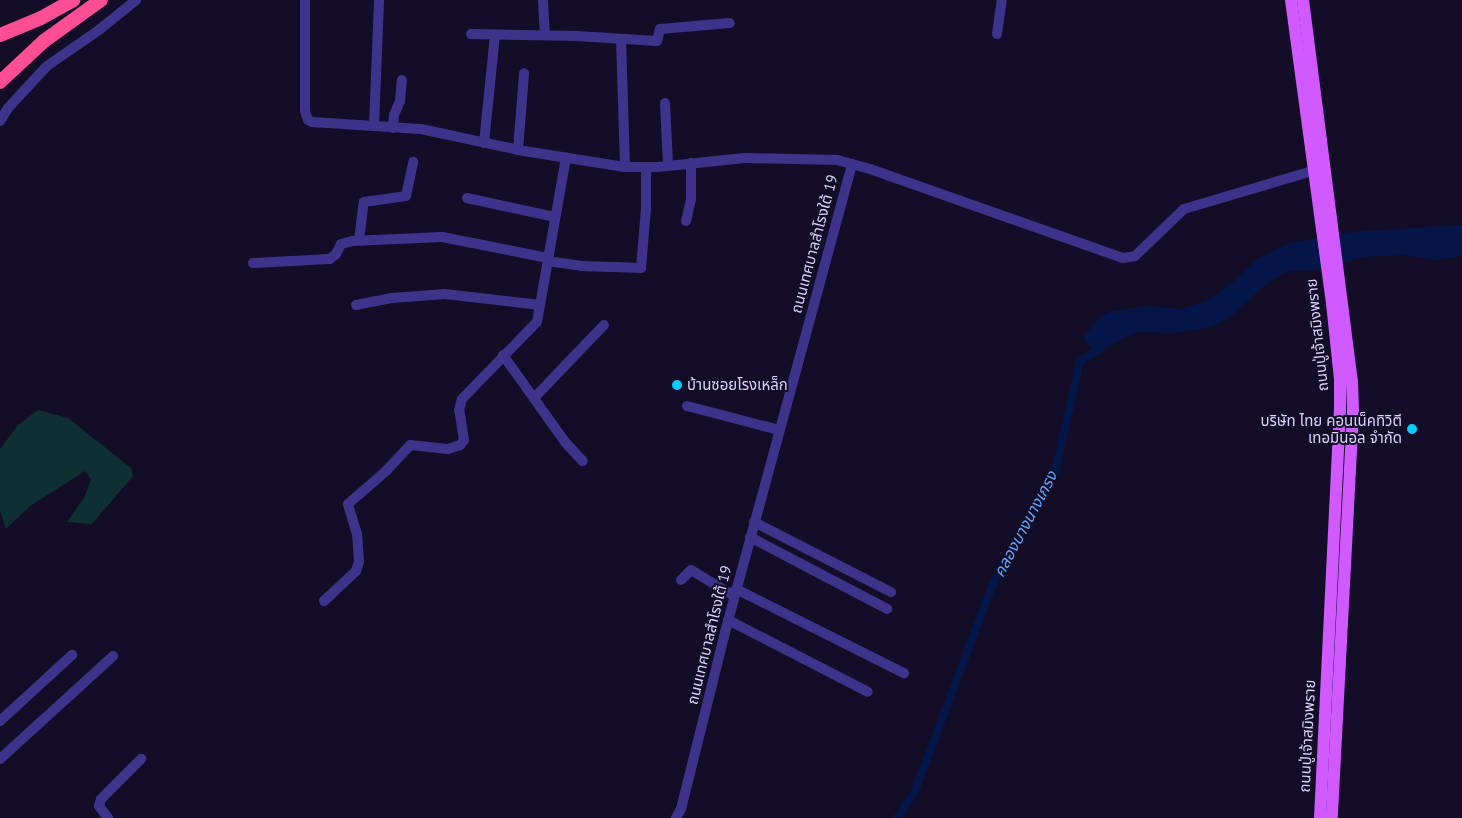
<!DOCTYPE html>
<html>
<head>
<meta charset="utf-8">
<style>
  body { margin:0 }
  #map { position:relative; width:1462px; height:818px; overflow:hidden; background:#140d27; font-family:"PT Sans","Noto Sans Thai",sans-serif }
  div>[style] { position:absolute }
  .green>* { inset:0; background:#0f3032 }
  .water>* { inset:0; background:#051748 }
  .canal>* { height:8px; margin:-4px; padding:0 4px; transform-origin:4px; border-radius:4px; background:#051748 }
  .minor>* { height:10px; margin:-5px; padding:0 5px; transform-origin:5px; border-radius:5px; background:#3e338b }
  .major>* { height:12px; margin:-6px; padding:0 6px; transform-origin:6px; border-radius:6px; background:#d05aff }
  .highway>* { height:14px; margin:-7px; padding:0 7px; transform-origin:7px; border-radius:7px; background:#ff4e94 }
  .dots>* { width:14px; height:14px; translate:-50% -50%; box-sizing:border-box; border:2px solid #140d27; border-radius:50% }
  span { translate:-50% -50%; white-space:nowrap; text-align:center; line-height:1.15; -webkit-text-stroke:4px #140d27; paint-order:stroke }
  .street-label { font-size:15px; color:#dcd3ff }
  .poi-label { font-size:15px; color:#dcd3ff }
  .left { translate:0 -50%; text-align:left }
  .right { translate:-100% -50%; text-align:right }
  .water-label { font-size:16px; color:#61a8ff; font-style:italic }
</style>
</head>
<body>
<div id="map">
  <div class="green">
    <i style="clip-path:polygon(38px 410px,68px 418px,131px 468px,133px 476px,92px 524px,67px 522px,85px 496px,91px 479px,85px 471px,30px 506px,6px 529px,0 511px,0 449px,18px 425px)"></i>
  </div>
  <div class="water">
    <i style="clip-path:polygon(1462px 225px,1462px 256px,1435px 260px,1407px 255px,1364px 257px,1316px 270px,1292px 270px,1282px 274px,1269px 282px,1232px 315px,1217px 324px,1202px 329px,1171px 333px,1139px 332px,1127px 336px,1095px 354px,1083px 336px,1102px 316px,1109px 312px,1148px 306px,1182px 309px,1208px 300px,1233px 282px,1256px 260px,1286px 244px,1351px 232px)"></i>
  </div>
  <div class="canal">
    <i style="left:897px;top:818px;width:32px;rotate:-56deg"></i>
    <i style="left:915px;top:791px;width:219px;rotate:-69.4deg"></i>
    <i style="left:992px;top:586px;width:129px;rotate:-60.9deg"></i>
    <i style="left:1055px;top:473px;width:115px;rotate:-77.4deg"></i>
    <i style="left:1080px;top:361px;width:25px;rotate:-32deg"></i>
  </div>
  <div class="minor">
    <i style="left:305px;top:0;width:111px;rotate:90deg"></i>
    <i style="left:305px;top:111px;width:9px;rotate:72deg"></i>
    <i style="left:308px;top:120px;width:4px;rotate:27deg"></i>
    <i style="left:312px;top:122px;width:109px;rotate:3.7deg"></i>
    <i style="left:421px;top:129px;width:105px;rotate:12.1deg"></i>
    <i style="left:524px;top:151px;width:102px;rotate:9deg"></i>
    <i style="left:625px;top:167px;width:33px"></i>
    <i style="left:658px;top:167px;width:87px;rotate:-5.9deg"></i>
    <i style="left:745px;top:158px;width:92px;rotate:1.2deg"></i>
    <i style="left:837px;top:160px;width:34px;rotate:15deg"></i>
    <i style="left:870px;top:169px;width:268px;rotate:19.4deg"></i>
    <i style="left:1123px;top:258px;width:12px;rotate:-9deg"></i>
    <i style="left:1135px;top:256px;width:68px;rotate:-43.8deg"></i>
    <i style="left:1184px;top:209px;width:141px;rotate:-16.5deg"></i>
    <i style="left:543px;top:0;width:35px;rotate:87deg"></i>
    <i style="left:471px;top:34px;width:106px;rotate:1.1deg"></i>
    <i style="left:577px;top:36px;width:80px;rotate:3.6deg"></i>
    <i style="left:657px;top:41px;width:12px;rotate:-76deg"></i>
    <i style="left:660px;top:29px;width:70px;rotate:-4.9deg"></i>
    <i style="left:997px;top:34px;width:34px;rotate:-82deg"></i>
    <i style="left:621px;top:39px;width:128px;rotate:88.2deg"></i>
    <i style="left:665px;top:103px;width:62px;rotate:87.2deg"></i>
    <i style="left:0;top:121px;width:15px;rotate:-58deg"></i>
    <i style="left:8px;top:108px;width:57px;rotate:-47.1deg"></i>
    <i style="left:47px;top:66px;width:63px;rotate:-34.7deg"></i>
    <i style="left:99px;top:30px;width:48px;rotate:-39deg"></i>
    <i style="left:374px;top:126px;width:126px;rotate:-87.7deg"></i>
    <i style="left:393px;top:128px;width:13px;rotate:-86deg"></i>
    <i style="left:394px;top:115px;width:15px;rotate:-67deg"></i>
    <i style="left:400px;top:101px;width:21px;rotate:-85deg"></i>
    <i style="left:484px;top:143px;width:109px;rotate:-84.2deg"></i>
    <i style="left:518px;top:150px;width:77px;rotate:-85.5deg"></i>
    <i style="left:467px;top:198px;width:89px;rotate:12.3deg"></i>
    <i style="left:686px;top:221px;width:23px;rotate:-77deg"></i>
    <i style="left:691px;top:199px;width:36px;rotate:-90deg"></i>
    <i style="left:359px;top:240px;width:38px;rotate:-83deg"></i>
    <i style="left:364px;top:202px;width:42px;rotate:-8.1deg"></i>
    <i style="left:406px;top:196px;width:35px;rotate:-78deg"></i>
    <i style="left:547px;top:261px;width:35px;rotate:8deg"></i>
    <i style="left:582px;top:266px;width:59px;rotate:1.9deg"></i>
    <i style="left:641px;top:268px;width:59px;rotate:-85.2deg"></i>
    <i style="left:646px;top:209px;width:42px;rotate:-90deg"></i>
    <i style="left:253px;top:263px;width:77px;rotate:-3deg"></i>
    <i style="left:330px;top:259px;width:8px;rotate:-40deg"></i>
    <i style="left:336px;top:254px;width:11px;rotate:-63deg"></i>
    <i style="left:341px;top:244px;width:11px;rotate:-15deg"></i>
    <i style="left:352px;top:241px;width:90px;rotate:-2.5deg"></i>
    <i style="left:442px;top:237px;width:108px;rotate:11.2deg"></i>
    <i style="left:356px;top:305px;width:37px;rotate:-11deg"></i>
    <i style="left:392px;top:298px;width:53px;rotate:-4.3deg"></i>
    <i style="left:445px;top:294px;width:96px;rotate:6.6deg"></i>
    <i style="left:503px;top:355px;width:107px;rotate:54.5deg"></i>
    <i style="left:565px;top:442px;width:26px;rotate:47deg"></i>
    <i style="left:534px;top:398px;width:101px;rotate:-46.2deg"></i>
    <i style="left:687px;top:406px;width:95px;rotate:14.6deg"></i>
    <i style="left:754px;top:522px;width:154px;rotate:27.1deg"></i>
    <i style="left:750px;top:537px;width:155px;rotate:27.7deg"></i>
    <i style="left:681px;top:580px;width:14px;rotate:-45deg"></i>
    <i style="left:691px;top:570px;width:50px;rotate:31.2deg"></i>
    <i style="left:736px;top:589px;width:188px;rotate:26.6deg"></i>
    <i style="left:324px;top:601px;width:44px;rotate:-43.2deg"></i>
    <i style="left:356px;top:571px;width:10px;rotate:-73deg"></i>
    <i style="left:359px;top:561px;width:27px;rotate:-94deg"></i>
    <i style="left:357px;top:534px;width:31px;rotate:-107deg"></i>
    <i style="left:348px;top:504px;width:50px;rotate:-41deg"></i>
    <i style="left:386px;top:471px;width:35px;rotate:-47deg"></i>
    <i style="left:410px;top:445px;width:38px;rotate:6deg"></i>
    <i style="left:448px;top:449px;width:13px;rotate:-18deg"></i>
    <i style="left:460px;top:445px;width:6px;rotate:-51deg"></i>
    <i style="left:464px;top:440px;width:30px;rotate:-99deg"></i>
    <i style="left:459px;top:410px;width:11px;rotate:-75deg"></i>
    <i style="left:462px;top:399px;width:107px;rotate:-45.8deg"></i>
    <i style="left:537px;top:322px;width:167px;rotate:-80deg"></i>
    <i style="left:728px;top:620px;width:157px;rotate:27.2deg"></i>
    <i style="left:0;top:721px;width:98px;rotate:-42.5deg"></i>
    <i style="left:0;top:759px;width:153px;rotate:-42.3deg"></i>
    <i style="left:108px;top:818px;width:15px;rotate:-127deg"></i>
    <i style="left:99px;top:806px;width:7px;rotate:-74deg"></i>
    <i style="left:101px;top:799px;width:57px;rotate:-45deg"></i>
    <i style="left:676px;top:818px;width:10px;rotate:-61deg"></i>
    <i style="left:681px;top:809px;width:182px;rotate:-76deg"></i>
    <i style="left:725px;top:632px;width:485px;rotate:-74.8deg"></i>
  </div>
  <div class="major">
    <i style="left:1291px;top:0;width:306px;rotate:82.3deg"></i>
    <i style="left:1332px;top:303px;width:76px;rotate:84deg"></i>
    <i style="left:1340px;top:379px;width:30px;rotate:90deg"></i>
    <i style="left:1340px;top:409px;width:409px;rotate:92.8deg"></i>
    <i style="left:1303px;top:0;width:385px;rotate:82.7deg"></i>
    <i style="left:1352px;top:382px;width:30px;rotate:88deg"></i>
    <i style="left:1353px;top:412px;width:407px;rotate:93deg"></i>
  </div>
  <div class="highway">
    <i style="left:0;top:35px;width:44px;rotate:-22.5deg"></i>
    <i style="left:41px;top:18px;width:37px;rotate:-29deg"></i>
    <i style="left:0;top:82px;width:60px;rotate:-43deg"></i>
    <i style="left:44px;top:41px;width:70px;rotate:-35.7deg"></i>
  </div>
  <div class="dots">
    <i style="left:677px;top:385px;background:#00cffe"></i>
    <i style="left:1412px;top:429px;background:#00cffe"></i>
  </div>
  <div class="street-label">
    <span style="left:814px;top:244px;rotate:-75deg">ถนนเทศบาลสำโรงใต้ 19</span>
    <span style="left:1317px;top:335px;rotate:-96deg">ถนนปู่เจ้าสมิงพราย</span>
    <span style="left:709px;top:635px;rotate:-76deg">ถนนเทศบาลสำโรงใต้ 19</span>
    <span style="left:1307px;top:736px;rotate:-87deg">ถนนปู่เจ้าสมิงพราย</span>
  </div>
  <div class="poi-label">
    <span class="left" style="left:687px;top:385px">บ้านซอยโรงเหล็ก</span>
    <span class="right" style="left:1402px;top:429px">บริษัท ไทย คอนเน็คทิวิตี<br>เทอมินอล จำกัด</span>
  </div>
  <div class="water-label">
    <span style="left:1025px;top:524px;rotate:-62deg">คลองบางนางเกรง</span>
  </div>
</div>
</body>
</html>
